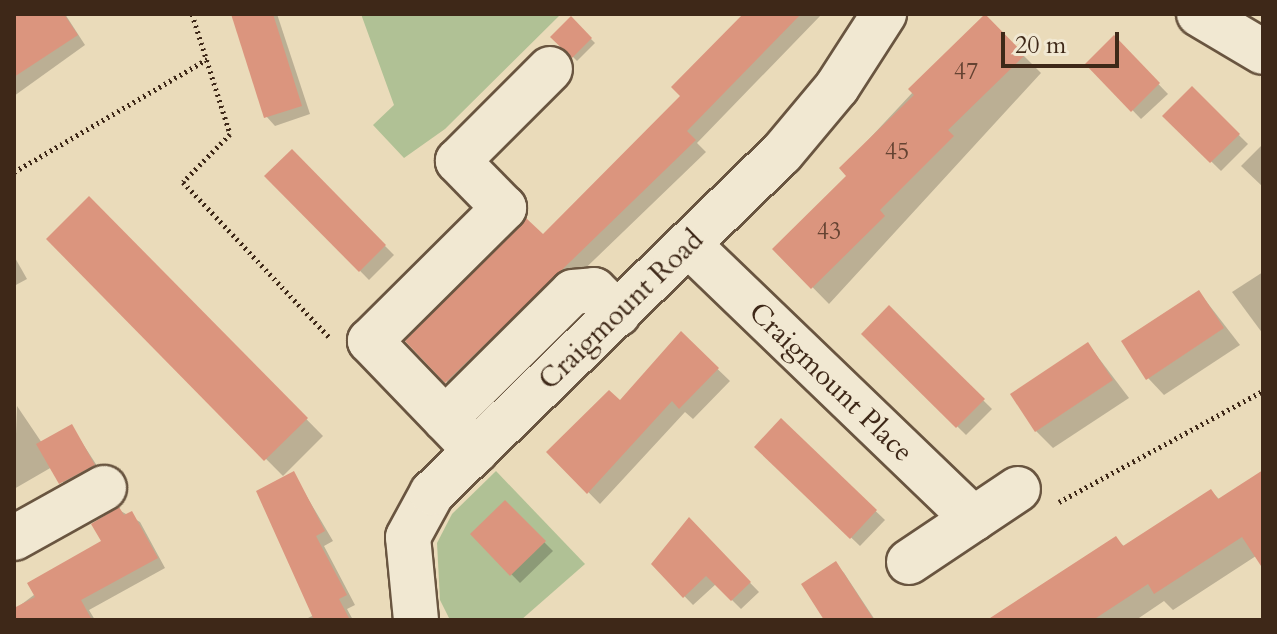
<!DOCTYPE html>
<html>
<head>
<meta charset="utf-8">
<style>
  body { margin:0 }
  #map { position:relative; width:1277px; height:634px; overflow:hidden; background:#eadbba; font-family:Cardo,serif }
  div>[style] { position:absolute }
  .green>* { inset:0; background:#b0c195 }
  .shadow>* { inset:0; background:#0003 }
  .building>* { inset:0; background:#db957e }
  .path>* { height:5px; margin-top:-2.5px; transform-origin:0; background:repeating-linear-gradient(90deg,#3e2818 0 2px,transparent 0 6px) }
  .roads { filter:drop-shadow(2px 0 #695540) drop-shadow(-2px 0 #695540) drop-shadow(0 2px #695540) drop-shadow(0 -2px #695540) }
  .minor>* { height:44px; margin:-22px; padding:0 22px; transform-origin:22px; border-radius:22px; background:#f1e8d2 }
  span { translate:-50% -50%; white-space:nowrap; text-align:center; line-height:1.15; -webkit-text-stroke:6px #f1e8d2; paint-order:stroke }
  .number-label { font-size:24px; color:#654332 }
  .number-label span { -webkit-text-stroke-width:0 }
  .street-label { font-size:28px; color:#3e2818 }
  .frame { position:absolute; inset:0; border:16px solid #3e2818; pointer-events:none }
  .scale { position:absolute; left:1001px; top:32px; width:118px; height:36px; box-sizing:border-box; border:4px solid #3e2818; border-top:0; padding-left:10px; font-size:24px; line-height:28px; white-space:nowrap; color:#3e2818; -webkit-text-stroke:6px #f1e8d2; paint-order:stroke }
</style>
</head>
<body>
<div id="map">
  <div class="green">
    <i style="clip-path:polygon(361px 14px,561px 14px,445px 129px,404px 158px,373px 125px,394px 105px)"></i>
    <i style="clip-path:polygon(496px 471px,585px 564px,521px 620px,450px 620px,440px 600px,437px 543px,452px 514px)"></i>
  </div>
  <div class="shadow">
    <i style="clip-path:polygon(65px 14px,85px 45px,14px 96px,14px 15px)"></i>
    <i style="clip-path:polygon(233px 14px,277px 14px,310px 114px,275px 126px,266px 116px)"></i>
    <i style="clip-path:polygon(746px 14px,822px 14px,697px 143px,706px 152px,457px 392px,408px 341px,543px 237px,683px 96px)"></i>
    <i style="clip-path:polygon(984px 16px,1041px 73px,829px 304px,775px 249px,849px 176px,842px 168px)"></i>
    <i style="clip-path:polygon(571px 19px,595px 43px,577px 61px,553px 37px)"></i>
    <i style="clip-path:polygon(1114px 38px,1168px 94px,1141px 119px,1088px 64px)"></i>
    <i style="clip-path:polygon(1192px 89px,1248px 144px,1221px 171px,1165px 116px)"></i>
    <i style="clip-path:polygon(1263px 144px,1263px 187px,1241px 166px)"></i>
    <i style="clip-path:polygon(292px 152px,394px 255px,369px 280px,267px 176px)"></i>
    <i style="clip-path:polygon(89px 199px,323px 436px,283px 476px,49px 239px)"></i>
    <i style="clip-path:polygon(14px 256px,27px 279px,14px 286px)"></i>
    <i style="clip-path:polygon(1263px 272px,1263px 334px,1232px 292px)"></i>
    <i style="clip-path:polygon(1199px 292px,1240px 345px,1164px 395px,1148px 378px)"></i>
    <i style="clip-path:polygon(889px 307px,992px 409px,966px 435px,864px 334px)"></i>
    <i style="clip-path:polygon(681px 334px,730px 381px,693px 419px,685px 412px,600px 504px,549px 452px,620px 403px)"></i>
    <i style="clip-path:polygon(1088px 344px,1129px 398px,1053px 448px,1036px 431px)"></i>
    <i style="clip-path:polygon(17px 406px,42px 443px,72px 427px,103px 475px,70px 492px,52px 467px,14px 489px)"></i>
    <i style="clip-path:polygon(781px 421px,885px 520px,860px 546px,756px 447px)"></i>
    <i style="clip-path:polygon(1263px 472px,1263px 559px,1259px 554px,1173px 610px,1164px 601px,1136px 620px,990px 620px,1116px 539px,1125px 547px,1211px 491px,1220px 500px)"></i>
    <i style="clip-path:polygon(293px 473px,333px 541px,324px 546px,355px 605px,347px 609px,353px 620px,306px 619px,314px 615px)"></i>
    <i style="clip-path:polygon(505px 503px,553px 551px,520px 583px,472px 534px)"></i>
    <i style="clip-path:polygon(119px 510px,140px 522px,165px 568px,89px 610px,95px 620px,14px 620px,14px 610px,104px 542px)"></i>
    <i style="clip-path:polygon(689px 520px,759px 592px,741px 609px,716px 584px,693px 605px,653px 564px)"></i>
    <i style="clip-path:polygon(835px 564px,844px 573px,875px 620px,827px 620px)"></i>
  </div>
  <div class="building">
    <i style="clip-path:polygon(14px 14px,64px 14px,78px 35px,14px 77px)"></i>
    <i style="clip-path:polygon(231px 14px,273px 14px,302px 106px,264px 118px)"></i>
    <i style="clip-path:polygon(743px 14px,801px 14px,687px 131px,696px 140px,445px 383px,405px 341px,526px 218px,543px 234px,680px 96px,671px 87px)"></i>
    <i style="clip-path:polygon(985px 14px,1025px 55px,948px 130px,954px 136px,880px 210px,885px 216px,811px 289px,772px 249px,846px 176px,839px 168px,914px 95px,908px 89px)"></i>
    <i style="clip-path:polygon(571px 16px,592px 38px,572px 58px,550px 37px)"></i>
    <i style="clip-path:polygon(1114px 35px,1160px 83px,1131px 112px,1085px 64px)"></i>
    <i style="clip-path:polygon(1192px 86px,1240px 134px,1210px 163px,1162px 116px)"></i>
    <i style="clip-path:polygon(292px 149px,386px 245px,359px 272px,264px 176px)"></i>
    <i style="clip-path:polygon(89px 196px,308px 418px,264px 461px,46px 239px)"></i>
    <i style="clip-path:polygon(1199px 290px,1224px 328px,1146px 380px,1121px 341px)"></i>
    <i style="clip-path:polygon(889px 305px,985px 399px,956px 428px,861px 334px)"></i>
    <i style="clip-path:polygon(681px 331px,719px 368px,679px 409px,672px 401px,587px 494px,546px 452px,609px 390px,620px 400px)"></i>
    <i style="clip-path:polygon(1088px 342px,1113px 380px,1035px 432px,1010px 394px)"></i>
    <i style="clip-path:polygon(781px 418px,877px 510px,850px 539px,754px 447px)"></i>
    <i style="clip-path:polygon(72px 424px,95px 465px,59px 484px,36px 444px)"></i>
    <i style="clip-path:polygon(1263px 470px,1263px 569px,1242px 537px,1154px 594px,1148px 584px,1093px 620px,987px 620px,1116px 536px,1123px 546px,1211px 489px,1218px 499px)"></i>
    <i style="clip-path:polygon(294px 471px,325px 531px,316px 536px,347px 595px,339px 599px,350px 620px,314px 620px,256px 491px)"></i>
    <i style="clip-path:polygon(505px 500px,546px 541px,510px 576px,470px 534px)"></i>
    <i style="clip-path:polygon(119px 507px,124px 515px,132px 511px,158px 558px,81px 600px,92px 620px,14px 620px,14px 608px,35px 597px,27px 583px,101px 541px,91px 524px)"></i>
    <i style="clip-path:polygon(689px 517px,751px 582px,731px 601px,706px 576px,683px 598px,651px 564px)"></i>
    <i style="clip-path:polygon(836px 561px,854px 589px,874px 620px,824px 620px,801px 584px)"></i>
  </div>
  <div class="path">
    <i style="left:192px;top:14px;width:126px;rotate:72.4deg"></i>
    <i style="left:230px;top:134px;width:67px;rotate:134.4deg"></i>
    <i style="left:183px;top:182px;width:214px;rotate:46.7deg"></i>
    <i style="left:14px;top:172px;width:224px;rotate:-30.3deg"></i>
    <i style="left:1059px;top:502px;width:232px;rotate:-28.6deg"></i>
  </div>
  <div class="roads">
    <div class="minor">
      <i style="left:1199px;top:14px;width:74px;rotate:30.7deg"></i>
      <i style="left:689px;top:245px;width:395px;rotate:43.9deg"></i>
      <i style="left:445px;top:419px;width:180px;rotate:-44.8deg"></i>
      <i style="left:573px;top:292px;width:21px;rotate:-5deg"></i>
      <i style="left:594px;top:290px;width:34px;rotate:45deg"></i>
      <i style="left:476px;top:451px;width:153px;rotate:-133.9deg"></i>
      <i style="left:370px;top:341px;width:189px;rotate:-44.8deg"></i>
      <i style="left:504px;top:208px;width:66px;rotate:-134.4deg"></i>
      <i style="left:458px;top:161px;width:130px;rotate:-45deg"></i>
      <i style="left:14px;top:538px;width:103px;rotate:-29.1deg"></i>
      <i style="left:909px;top:562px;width:131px;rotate:-33.8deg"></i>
      <i style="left:416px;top:620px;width:83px;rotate:-95.5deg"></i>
      <i style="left:408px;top:537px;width:50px;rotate:-61.4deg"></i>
      <i style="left:432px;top:493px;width:487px;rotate:-44.2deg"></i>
      <i style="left:781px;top:154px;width:87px;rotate:-50.1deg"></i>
      <i style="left:837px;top:87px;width:87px;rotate:-57.2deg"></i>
    </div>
  </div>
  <div class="number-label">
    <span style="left:966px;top:72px">47</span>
    <span style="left:897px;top:152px">45</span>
    <span style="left:829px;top:232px">43</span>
  </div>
  <div class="street-label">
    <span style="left:621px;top:310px;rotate:-44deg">Craigmount Road</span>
    <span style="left:831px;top:382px;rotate:44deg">Craigmount Place</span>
  </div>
  <div class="frame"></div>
  <div class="scale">20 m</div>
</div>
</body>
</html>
